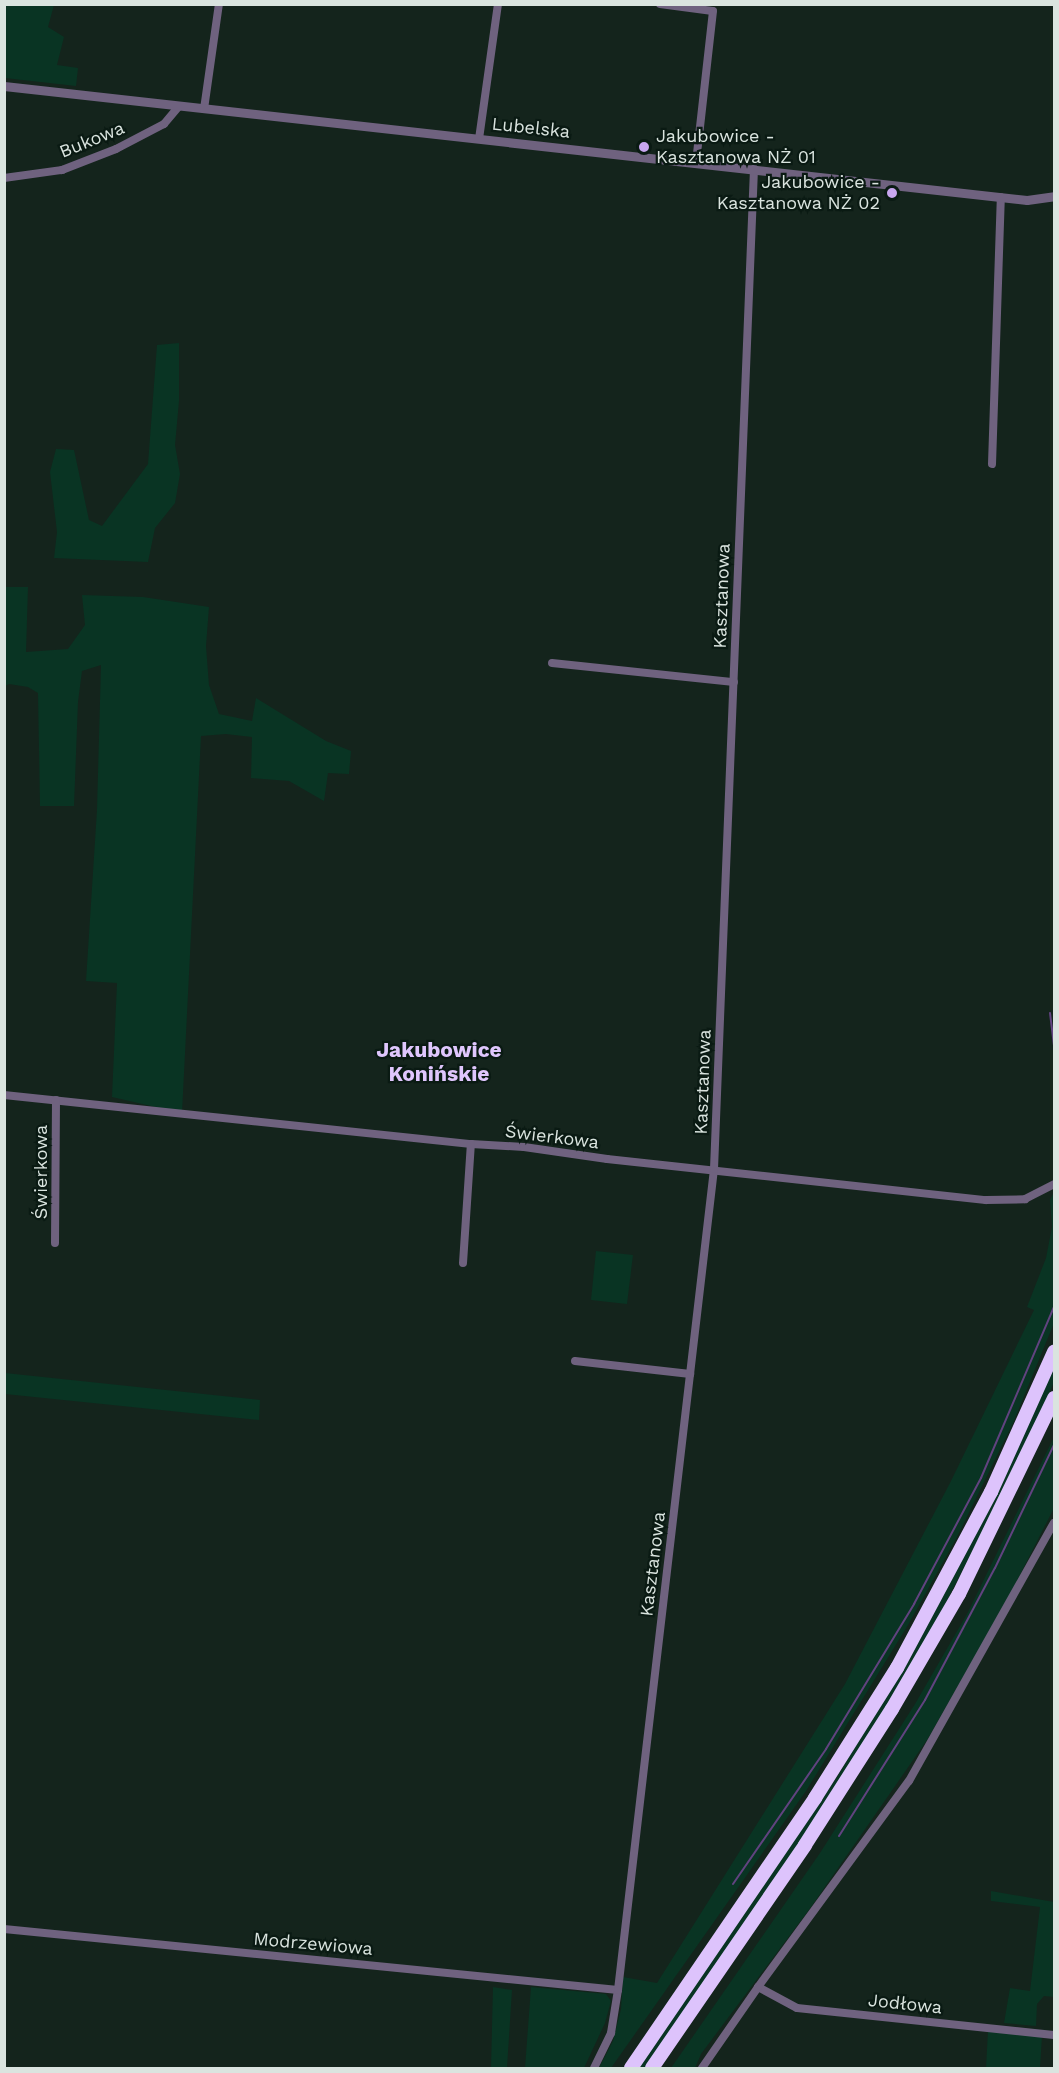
<!DOCTYPE html>
<html>
<head>
<meta charset="utf-8">
<style>
  body { margin:0 }
  #map { position:relative; width:1059px; height:2073px; overflow:hidden; background:#14241c; font-family:"Work Sans",sans-serif }
  div>[style] { position:absolute }
  .green>* { inset:0; background:#093423 }
  .stream>* { height:2px; margin:-1px; padding:0 1px; transform-origin:1px; border-radius:1px; background:#614380 }
  .minor>* { height:8px; margin:-4px; padding:0 4px; transform-origin:4px; border-radius:4px; background:#6f627f }
  .tertiary>* { height:9px; margin:-4.5px; padding:0 4.5px; transform-origin:4.5px; border-radius:4.5px; background:#6f627f }
  .motorway>* { height:14px; margin:-7px; padding:0 7px; transform-origin:7px; border-radius:7px; background:#ddc3fc }
  .dots>* { width:16px; height:16px; translate:-50% -50%; box-sizing:border-box; border:3px solid #0a1a13; border-radius:50% }
  span { translate:-50% -50%; white-space:nowrap; text-align:center; line-height:1.15; -webkit-text-stroke:4.5px #0a1a13; paint-order:stroke }
  .street-label { font-size:18px; color:#dae4df }
  .poi-label { font-size:18px; color:#dae4df }
  .left { translate:0 -50%; text-align:left }
  .right { translate:-100% -50%; text-align:right }
  .quarter-label { font-size:21px; color:#dfc6fd; font-weight:700 }
  .frame { position:absolute; inset:0; border:6px solid #dae4df; pointer-events:none }
</style>
</head>
<body>
<div id="map">
  <div class="green">
    <i style="clip-path:polygon(5px 4px,54px 5px,48px 27px,64px 37px,57px 65px,78px 68px,76px 86px,5px 78px)"></i>
    <i style="clip-path:polygon(179px 343px,179px 401px,175px 445px,180px 474px,175px 503px,155px 528px,148px 562px,54px 558px,57px 532px,50px 472px,56px 449px,74px 450px,89px 520px,102px 526px,148px 464px,157px 345px)"></i>
    <i style="clip-path:polygon(5px 587px,28px 587px,26px 652px,68px 649px,85px 625px,82px 595px,143px 597px,209px 607px,206px 646px,209px 685px,219px 714px,252px 721px,256px 698px,326px 741px,351px 751px,349px 774px,328px 773px,324px 801px,289px 781px,251px 778px,252px 737px,226px 734px,201px 736px,182px 1113px,112px 1097px,117px 983px,86px 981px,97px 810px,101px 665px,82px 671px,78px 702px,74px 806px,40px 806px,38px 693px,28px 687px,9px 684px,5px 686px)"></i>
    <i style="clip-path:polygon(1054px 1192px,1054px 1323px,1013px 1423px,957px 1537px,908px 1625px,806px 1791px,611px 2068px,599px 2068px,613px 2041px,621px 2009px,623px 1977px,657px 1983px,845px 1684px,951px 1481px,1034px 1310px,1027px 1307px,1046px 1258px,1052px 1227px,1050px 1200px)"></i>
    <i style="clip-path:polygon(596px 1251px,633px 1255px,627px 1304px,591px 1300px)"></i>
    <i style="clip-path:polygon(1054px 1368px,1054px 1382px,1024px 1450px,923px 1647px,844px 1779px,646px 2068px,637px 2068px,837px 1777px,917px 1644px,985px 1517px)"></i>
    <i style="clip-path:polygon(5px 1373px,260px 1400px,259px 1420px,5px 1394px)"></i>
    <i style="clip-path:polygon(1054px 1437px,1054px 1508px,1007px 1600px,927px 1740px,811px 1907px,701px 2054px,695px 2068px,671px 2068px,820px 1853px,915px 1704px,967px 1614px)"></i>
    <i style="clip-path:polygon(991px 1891px,1054px 1902px,1054px 1997px,1044px 1996px,1037px 2004px,1036px 2026px,1004px 2023px,1010px 1988px,1030px 1991px,1040px 1907px,991px 1901px)"></i>
    <i style="clip-path:polygon(493px 1987px,512px 1990px,507px 2068px,491px 2068px)"></i>
    <i style="clip-path:polygon(531px 1987px,606px 1994px,611px 2001px,605px 2023px,584px 2068px,525px 2068px)"></i>
    <i style="clip-path:polygon(988px 2031px,1042px 2036px,1040px 2068px,986px 2068px)"></i>
  </div>
  <div class="stream">
    <i style="left:1050px;top:1013px;width:32px;rotate:83deg"></i>
    <i style="left:839px;top:1836px;width:161px;rotate:-57.7deg"></i>
    <i style="left:925px;top:1700px;width:149px;rotate:-62.1deg"></i>
    <i style="left:995px;top:1568px;width:136px;rotate:-64.4deg"></i>
    <i style="left:733px;top:1884px;width:164px;rotate:-55.4deg"></i>
    <i style="left:826px;top:1749px;width:170px;rotate:-58.7deg"></i>
    <i style="left:914px;top:1604px;width:143px;rotate:-62deg"></i>
    <i style="left:981px;top:1478px;width:186px;rotate:-66.9deg"></i>
  </div>
  <div class="minor">
    <i style="left:660px;top:4px;width:53px;rotate:7.5deg"></i>
    <i style="left:713px;top:11px;width:153px;rotate:96.4deg"></i>
    <i style="left:204px;top:109px;width:106px;rotate:-81.9deg"></i>
    <i style="left:479px;top:139px;width:136px;rotate:-82deg"></i>
    <i style="left:4px;top:178px;width:59px;rotate:-7.9deg"></i>
    <i style="left:62px;top:170px;width:58px;rotate:-21.3deg"></i>
    <i style="left:116px;top:149px;width:54px;rotate:-27.5deg"></i>
    <i style="left:164px;top:124px;width:23px;rotate:-50deg"></i>
    <i style="left:992px;top:464px;width:267px;rotate:-88.1deg"></i>
    <i style="left:552px;top:663px;width:183px;rotate:6deg"></i>
    <i style="left:4px;top:1095px;width:470px;rotate:6deg"></i>
    <i style="left:471px;top:1144px;width:53px;rotate:3.2deg"></i>
    <i style="left:524px;top:1147px;width:84px;rotate:8.2deg"></i>
    <i style="left:607px;top:1159px;width:381px;rotate:6.2deg"></i>
    <i style="left:986px;top:1200px;width:39px;rotate:-1deg"></i>
    <i style="left:1025px;top:1199px;width:33px;rotate:-27deg"></i>
    <i style="left:55px;top:1243px;width:143px;rotate:-89.6deg"></i>
    <i style="left:463px;top:1263px;width:119px;rotate:-86.2deg"></i>
    <i style="left:575px;top:1361px;width:116px;rotate:6.4deg"></i>
    <i style="left:4px;top:1929px;width:617px;rotate:5.67deg"></i>
    <i style="left:758px;top:1987px;width:44px;rotate:28.3deg"></i>
    <i style="left:797px;top:2008px;width:258px;rotate:6deg"></i>
    <i style="left:594px;top:2068px;width:39px;rotate:-64deg"></i>
    <i style="left:611px;top:2033px;width:44px;rotate:-80.8deg"></i>
    <i style="left:618px;top:1990px;width:827px;rotate:-83.33deg"></i>
    <i style="left:714px;top:1169px;width:1001px;rotate:-87.71deg"></i>
    <i style="left:702px;top:2068px;width:98px;rotate:-55.3deg"></i>
    <i style="left:758px;top:1987px;width:255px;rotate:-53.8deg"></i>
    <i style="left:909px;top:1781px;width:296px;rotate:-60.7deg"></i>
  </div>
  <div class="tertiary">
    <i style="left:4px;top:86px;width:1029px;rotate:6.36deg"></i>
    <i style="left:1027px;top:200px;width:27px;rotate:-8deg"></i>
  </div>
  <div class="motorway">
    <i style="left:631px;top:2068px;width:327px;rotate:-55.7deg"></i>
    <i style="left:815px;top:1798px;width:154px;rotate:-57.8deg"></i>
    <i style="left:897px;top:1668px;width:200px;rotate:-61.9deg"></i>
    <i style="left:991px;top:1492px;width:154px;rotate:-65.8deg"></i>
    <i style="left:652px;top:2068px;width:270px;rotate:-55.5deg"></i>
    <i style="left:805px;top:1845px;width:161px;rotate:-57.4deg"></i>
    <i style="left:892px;top:1709px;width:133px;rotate:-59.8deg"></i>
    <i style="left:959px;top:1594px;width:218px;rotate:-64.1deg"></i>
  </div>
  <div class="dots">
    <i style="left:644px;top:147px;background:#c8a6ef"></i>
    <i style="left:892px;top:193px;background:#c8a6ef"></i>
  </div>
  <div class="street-label">
    <span style="left:531px;top:128px;rotate:6deg">Lubelska</span>
    <span style="left:92px;top:140px;rotate:-22deg">Bukowa</span>
    <span style="left:722px;top:596px;rotate:-88deg">Kasztanowa</span>
    <span style="left:703px;top:1082px;rotate:-88deg">Kasztanowa</span>
    <span style="left:552px;top:1137px;rotate:7deg">Świerkowa</span>
    <span style="left:41px;top:1172px;rotate:-90deg">Świerkowa</span>
    <span style="left:653px;top:1564px;rotate:-83deg">Kasztanowa</span>
    <span style="left:313px;top:1944px;rotate:5deg">Modrzewiowa</span>
    <span style="left:905px;top:2004px;rotate:6deg">Jodłowa</span>
  </div>
  <div class="poi-label">
    <span class="left" style="left:656px;top:147px">Jakubowice -<br>Kasztanowa NŻ 01</span>
    <span class="right" style="left:880px;top:193px">Jakubowice -<br>Kasztanowa NŻ 02</span>
  </div>
  <div class="quarter-label">
    <span style="left:439px;top:1062px">Jakubowice<br>Konińskie</span>
  </div>
  <div class="frame"></div>
</div>
</body>
</html>
